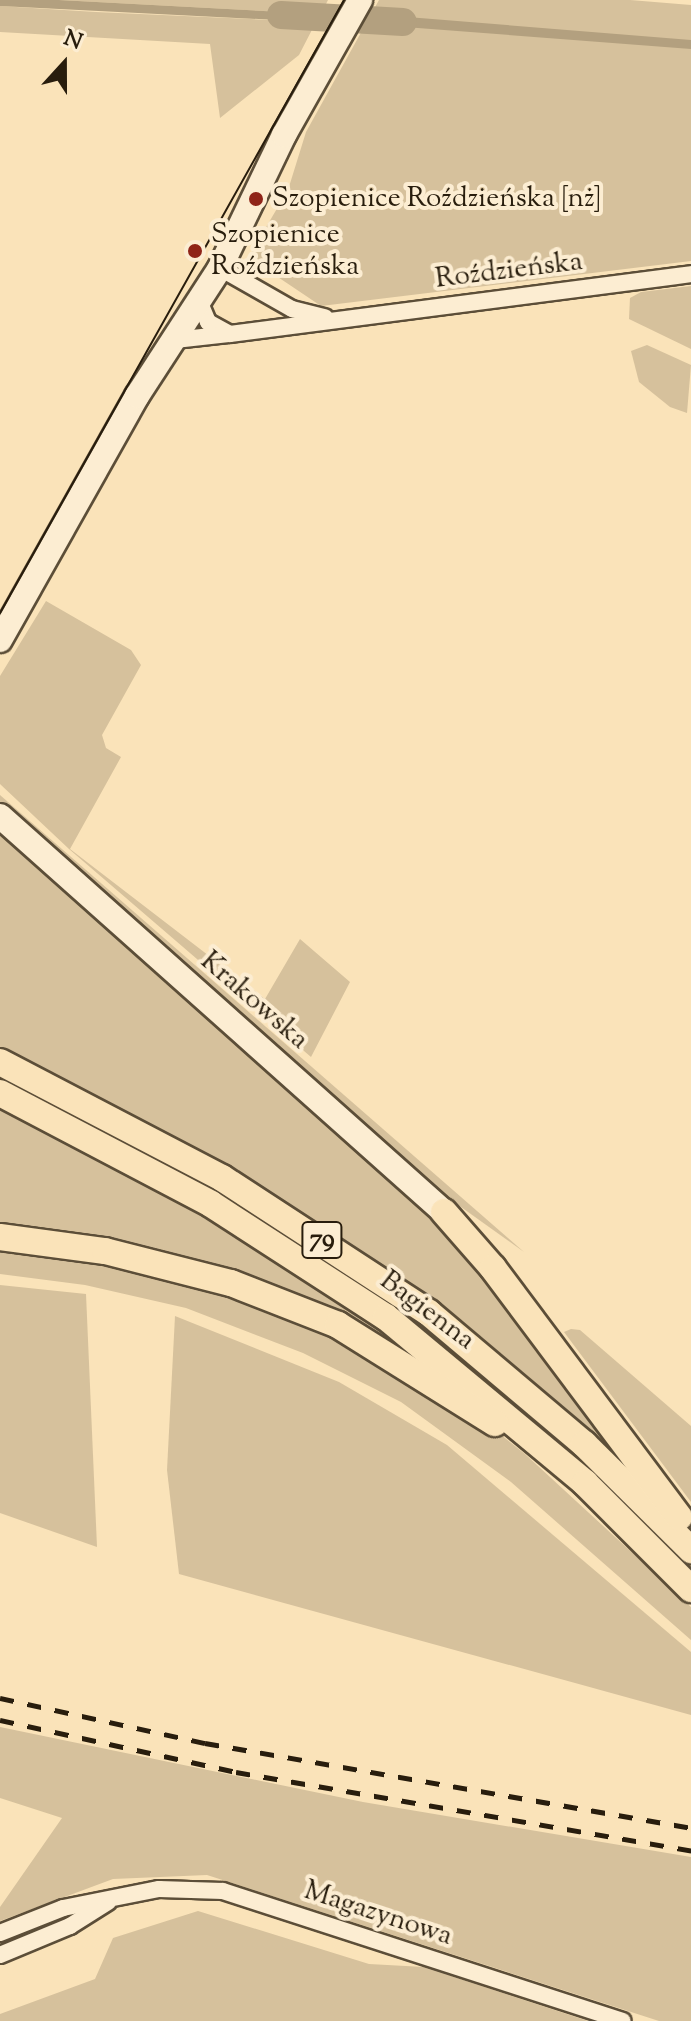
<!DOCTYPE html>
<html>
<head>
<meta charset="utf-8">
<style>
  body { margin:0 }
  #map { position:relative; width:691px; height:2021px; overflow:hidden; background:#fae3b9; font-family:"Sorts Mill Goudy",serif }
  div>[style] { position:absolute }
  .green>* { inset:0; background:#d6c19c }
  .water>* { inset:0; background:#b3a07f }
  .river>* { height:28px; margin:-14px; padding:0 14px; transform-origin:14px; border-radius:14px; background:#b3a07f }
  .roads { filter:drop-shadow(2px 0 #5c4e38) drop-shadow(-2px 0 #5c4e38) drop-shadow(0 2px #5c4e38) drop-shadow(0 -2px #5c4e38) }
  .street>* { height:16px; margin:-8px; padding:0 8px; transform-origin:8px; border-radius:8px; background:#fcedd2 }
  .secondary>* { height:24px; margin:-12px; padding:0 12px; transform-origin:12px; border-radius:12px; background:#fcedd2 }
  .primary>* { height:26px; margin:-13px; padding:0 13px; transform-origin:13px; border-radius:13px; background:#fae3b9 }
  .tram>* { height:2px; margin:-1px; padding:0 1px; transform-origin:1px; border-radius:1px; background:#281d0d }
  .rail>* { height:5px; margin-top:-2.5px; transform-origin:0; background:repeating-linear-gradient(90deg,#281d0d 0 14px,transparent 0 28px) }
  .dots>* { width:22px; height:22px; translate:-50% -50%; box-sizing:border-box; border:4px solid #fcedd2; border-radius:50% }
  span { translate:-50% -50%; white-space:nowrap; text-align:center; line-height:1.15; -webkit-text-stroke:8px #fcedd2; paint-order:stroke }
  .shield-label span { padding:2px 6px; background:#fcedd2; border:2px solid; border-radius:6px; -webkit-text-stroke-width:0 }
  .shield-label { font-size:26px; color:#281d0d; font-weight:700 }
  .poi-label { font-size:28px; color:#281d0d }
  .left { translate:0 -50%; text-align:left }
  .street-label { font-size:28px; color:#281d0d }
  .north { position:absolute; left:24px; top:24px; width:80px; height:80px; -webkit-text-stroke:6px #fcedd2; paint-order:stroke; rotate:21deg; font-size:22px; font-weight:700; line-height:32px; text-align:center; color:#281d0d }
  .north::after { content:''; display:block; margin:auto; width:28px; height:36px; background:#281d0d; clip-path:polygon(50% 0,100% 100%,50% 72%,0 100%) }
</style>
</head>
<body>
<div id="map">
  <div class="green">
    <i style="clip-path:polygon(59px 0,328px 0,321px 14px)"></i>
    <i style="clip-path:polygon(379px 0,630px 0,691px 5px,691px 261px,321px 306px,257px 263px,252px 251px,288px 190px,306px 132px)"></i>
    <i style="clip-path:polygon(0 6px,96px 12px,316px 22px,299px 55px,220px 118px,210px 44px,0 32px)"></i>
    <i style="clip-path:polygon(691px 286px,691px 349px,629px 319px,630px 298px,641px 292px)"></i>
    <i style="clip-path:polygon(647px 345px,691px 365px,687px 413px,670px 407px,639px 382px,631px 351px)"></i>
    <i style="clip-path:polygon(46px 601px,131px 650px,141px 665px,102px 735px,106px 748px,121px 757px,70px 849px,265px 999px,300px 939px,350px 982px,311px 1057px,69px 849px,0 784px,0 676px)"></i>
    <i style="clip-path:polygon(0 795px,524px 1252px,447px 1197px,0 806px)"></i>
    <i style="clip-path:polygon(0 831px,343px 1130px,466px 1250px,642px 1482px,527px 1382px,0 1048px)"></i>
    <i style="clip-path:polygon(0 1105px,120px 1164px,309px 1276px,420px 1356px,352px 1321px,0 1227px)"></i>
    <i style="clip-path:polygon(0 1246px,175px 1276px,314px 1324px,495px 1430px,525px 1454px,691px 1607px,691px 1640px,511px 1482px,401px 1402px,303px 1353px,186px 1308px,85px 1285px,0 1274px)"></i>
    <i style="clip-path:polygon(0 1285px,86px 1294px,97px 1547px,0 1513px)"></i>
    <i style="clip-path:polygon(175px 1316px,339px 1382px,447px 1445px,691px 1652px,691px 1715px,179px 1574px,167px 1470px)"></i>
    <i style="clip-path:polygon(571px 1329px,580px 1330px,691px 1426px,691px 1502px,564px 1332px)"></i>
    <i style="clip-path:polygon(0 1727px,363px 1802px,691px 1857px,691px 2021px,659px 2021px,207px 1875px,113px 1879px,0 1921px,0 1907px,62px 1818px,0 1798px)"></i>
    <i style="clip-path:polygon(198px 1911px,369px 1964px,424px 1967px,588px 2021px,0 2021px,0 2014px,95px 1979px,113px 1938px)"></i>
  </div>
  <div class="water">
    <i style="clip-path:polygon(0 0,59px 0,321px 14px,316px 22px,0 6px)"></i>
    <i style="clip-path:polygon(370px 14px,691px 40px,691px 49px,365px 24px)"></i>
  </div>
  <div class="river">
    <i style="left:281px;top:15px;width:122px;rotate:3.3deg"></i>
  </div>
  <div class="roads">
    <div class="street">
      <i style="left:220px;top:268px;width:83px;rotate:29.7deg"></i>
      <i style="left:292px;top:309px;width:34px;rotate:14deg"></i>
      <i style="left:200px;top:303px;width:21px;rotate:67deg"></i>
      <i style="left:208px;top:322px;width:25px;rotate:29deg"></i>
      <i style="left:230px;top:334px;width:465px;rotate:-7.4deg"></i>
      <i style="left:175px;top:340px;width:54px;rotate:-6.3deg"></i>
      <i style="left:0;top:1933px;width:68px;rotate:-21.6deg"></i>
      <i style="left:63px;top:1908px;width:98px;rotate:-11.2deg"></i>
      <i style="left:159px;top:1889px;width:64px;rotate:1.8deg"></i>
      <i style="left:223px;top:1891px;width:420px;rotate:18deg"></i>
      <i style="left:0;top:1955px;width:76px;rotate:-22.5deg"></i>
      <i style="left:70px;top:1926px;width:45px;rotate:-32.3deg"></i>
    </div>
    <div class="secondary">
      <i style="left:0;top:640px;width:280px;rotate:-60.7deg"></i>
      <i style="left:137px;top:396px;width:153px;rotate:-57deg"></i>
      <i style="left:220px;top:268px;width:148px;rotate:-64.3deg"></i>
      <i style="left:284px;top:135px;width:155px;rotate:-60.6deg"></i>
      <i style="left:0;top:816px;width:595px;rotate:41.73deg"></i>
    </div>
    <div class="primary">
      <i style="left:0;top:1062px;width:250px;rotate:27.6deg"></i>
      <i style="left:222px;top:1178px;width:247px;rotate:33.1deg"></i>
      <i style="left:429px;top:1313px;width:203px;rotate:40.2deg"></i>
      <i style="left:584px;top:1444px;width:151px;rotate:44.7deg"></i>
      <i style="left:0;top:1093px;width:238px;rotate:27.7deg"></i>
      <i style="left:211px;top:1204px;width:208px;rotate:32.9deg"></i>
      <i style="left:386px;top:1317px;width:259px;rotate:39.8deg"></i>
      <i style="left:585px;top:1483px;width:150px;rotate:45deg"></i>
      <i style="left:444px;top:1212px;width:74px;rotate:48.8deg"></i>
      <i style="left:493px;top:1268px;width:311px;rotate:53.2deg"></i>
      <i style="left:0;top:1237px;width:106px;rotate:7.6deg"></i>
      <i style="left:105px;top:1251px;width:130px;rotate:14.3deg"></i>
      <i style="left:231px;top:1283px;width:115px;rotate:21.4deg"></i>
      <i style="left:338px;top:1325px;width:185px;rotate:32deg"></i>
    </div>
  </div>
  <div class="tram">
    <i style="left:0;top:613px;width:703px;rotate:-60.7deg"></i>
  </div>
  <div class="rail">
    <i style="left:0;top:1698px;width:210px;rotate:12.4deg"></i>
    <i style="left:205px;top:1743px;width:493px;rotate:9.9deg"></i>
    <i style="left:0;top:1720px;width:242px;rotate:12.4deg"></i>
    <i style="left:236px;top:1772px;width:462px;rotate:9.8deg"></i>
  </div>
  <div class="dots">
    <i style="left:256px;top:199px;background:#8f2418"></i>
    <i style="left:195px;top:251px;background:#8f2418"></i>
  </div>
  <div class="shield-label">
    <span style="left:322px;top:1240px">79</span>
  </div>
  <div class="poi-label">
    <span class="left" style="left:272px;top:199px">Szopienice Roździeńska [nż]</span>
    <span class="left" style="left:211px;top:251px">Szopienice<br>Roździeńska</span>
  </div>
  <div class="street-label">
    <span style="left:509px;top:271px;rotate:-7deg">Roździeńska</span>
    <span style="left:254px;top:1001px;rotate:41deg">Krakowska</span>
    <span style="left:427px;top:1311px;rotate:37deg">Bagienna</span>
    <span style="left:378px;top:1914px;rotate:18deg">Magazynowa</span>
  </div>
  <div class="north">N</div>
</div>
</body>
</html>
